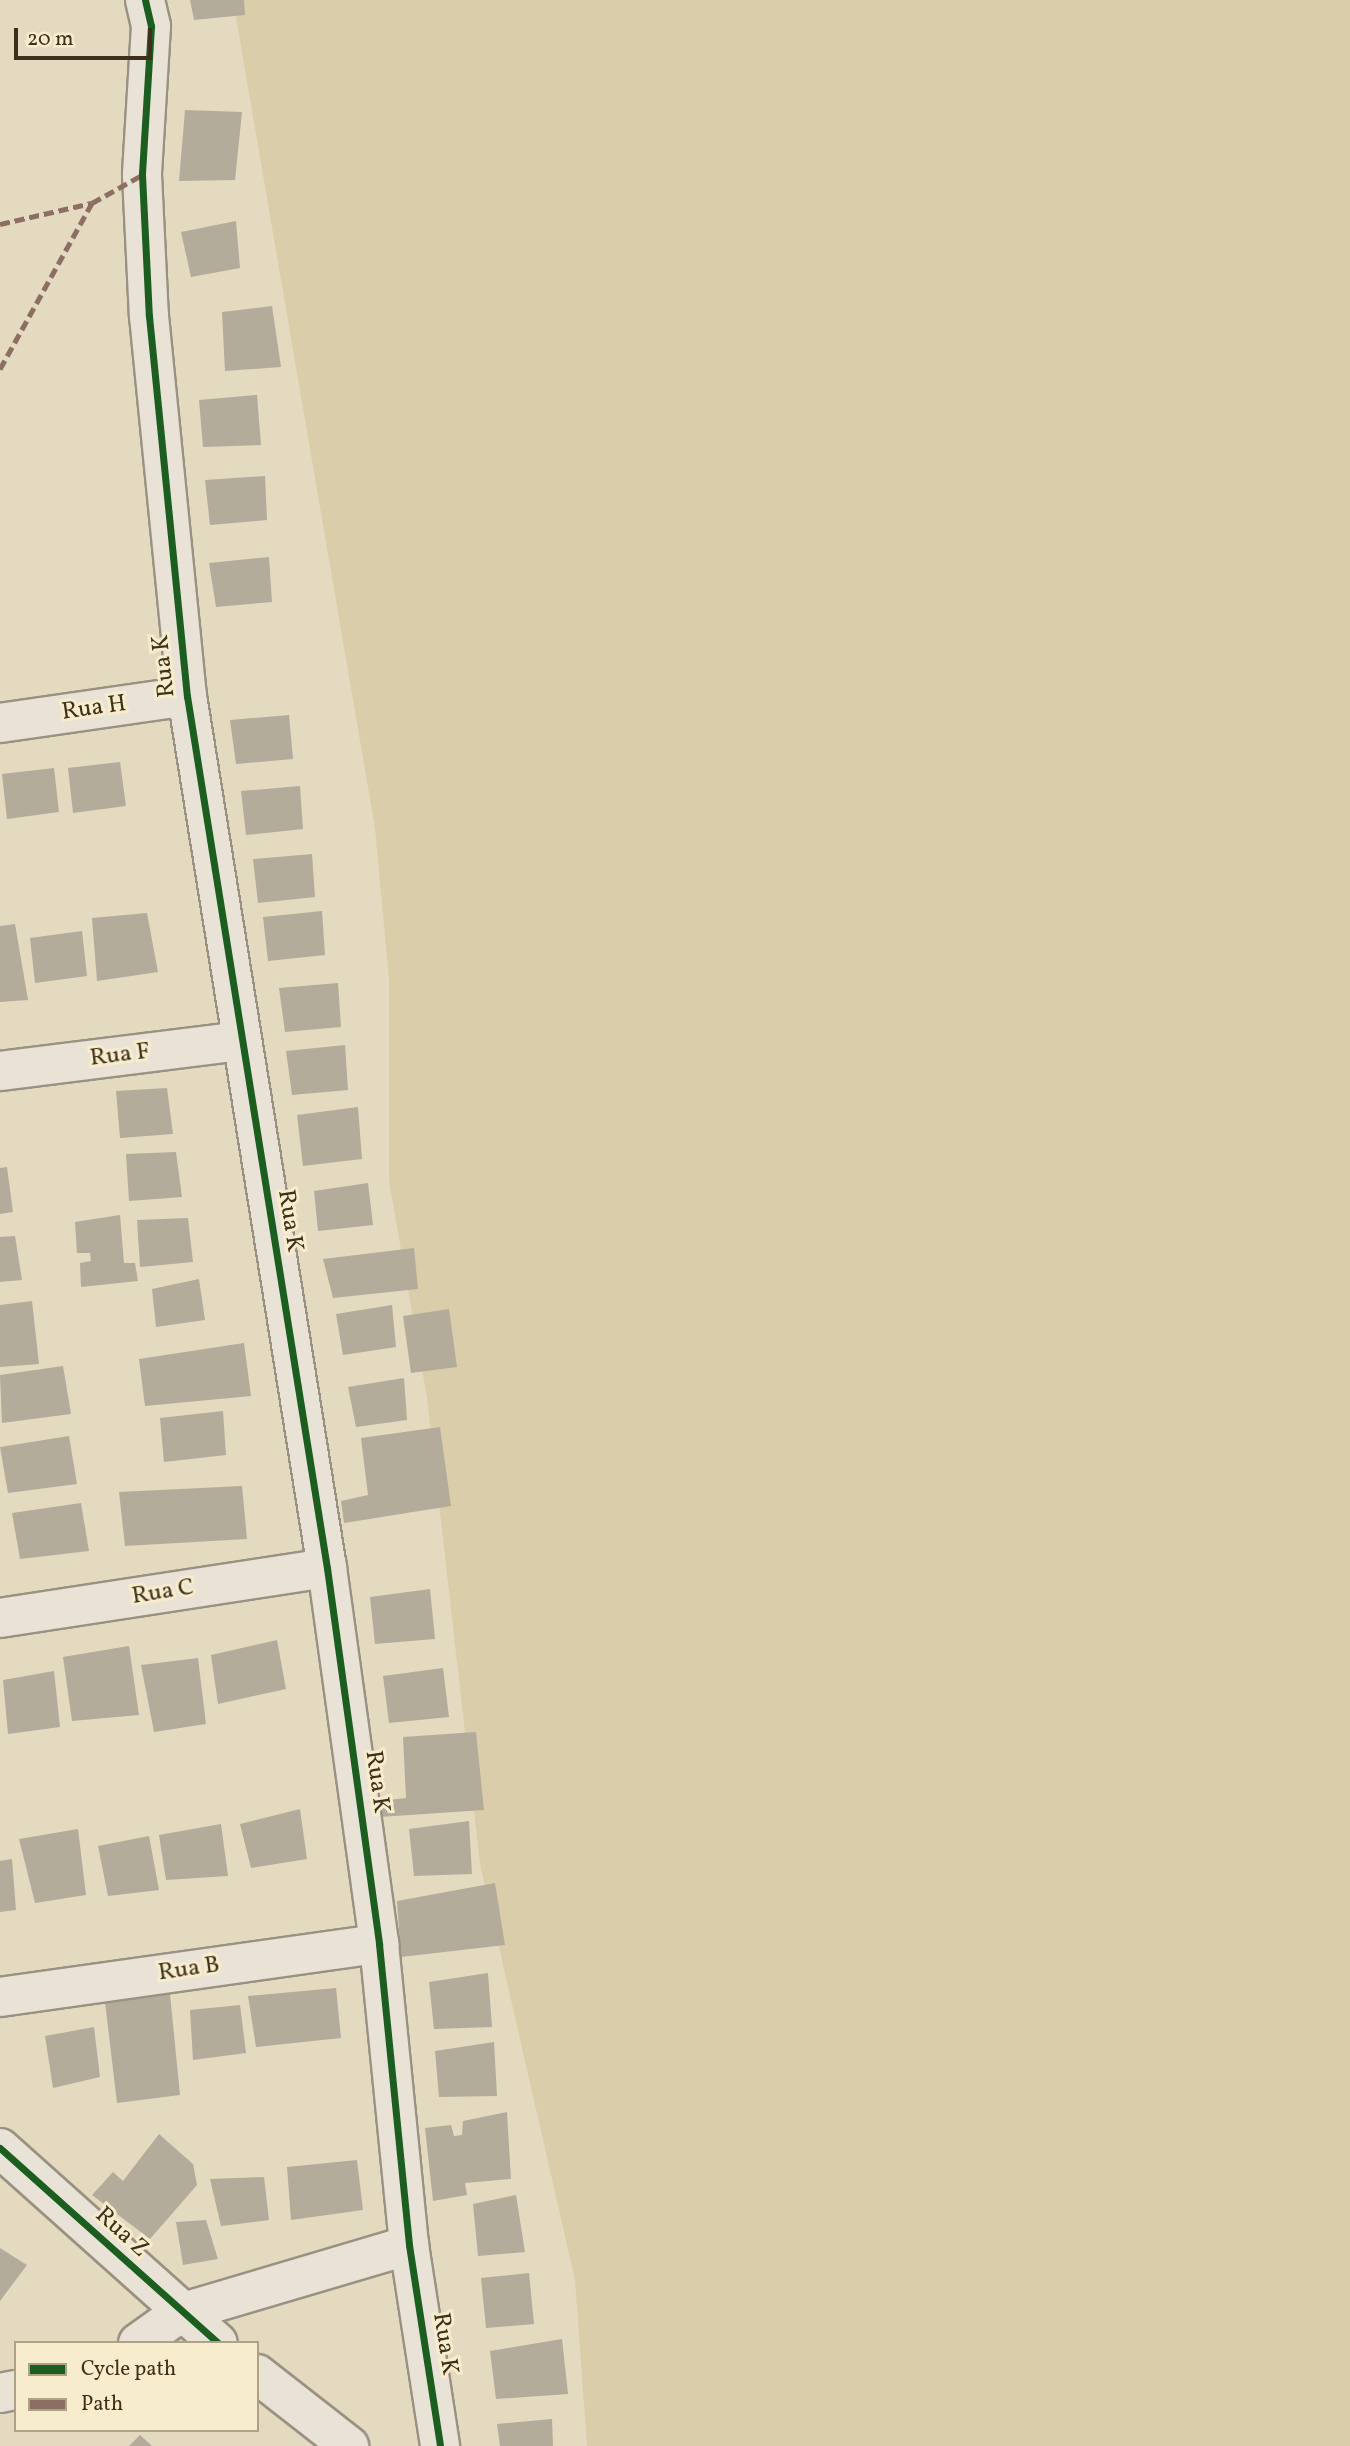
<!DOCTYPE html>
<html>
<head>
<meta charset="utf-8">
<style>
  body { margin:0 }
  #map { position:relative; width:1350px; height:2446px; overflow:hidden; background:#e3dac0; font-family:Vollkorn,serif }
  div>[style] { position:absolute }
  .green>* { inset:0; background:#daceaa }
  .building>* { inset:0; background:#b3ac9a }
  .roads { filter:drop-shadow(2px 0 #999282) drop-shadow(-2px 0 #999282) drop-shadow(0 2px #999282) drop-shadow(0 -2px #999282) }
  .minor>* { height:38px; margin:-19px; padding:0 19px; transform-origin:19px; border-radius:19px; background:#e8e3d6 }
  .quiet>* { height:5px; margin-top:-2.5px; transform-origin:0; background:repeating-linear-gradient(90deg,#8d6e63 0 10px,transparent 0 15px) }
  .cycleway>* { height:7px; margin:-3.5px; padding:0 3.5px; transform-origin:3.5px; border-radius:3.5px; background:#1b5e20 }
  span { translate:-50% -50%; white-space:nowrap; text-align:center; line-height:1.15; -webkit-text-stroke:6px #f7eccc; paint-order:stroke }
  .street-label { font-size:24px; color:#3e301c }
  .legend { position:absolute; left:14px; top:2341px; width:245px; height:91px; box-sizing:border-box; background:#f7eccc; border:2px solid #ada186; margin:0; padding:9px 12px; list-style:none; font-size:21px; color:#3e301c }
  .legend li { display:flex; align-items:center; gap:14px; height:35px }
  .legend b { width:35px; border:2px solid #ada186 }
  .scale { position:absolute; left:14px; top:28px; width:138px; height:32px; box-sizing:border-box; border:4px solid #3e301c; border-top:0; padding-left:9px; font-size:21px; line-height:24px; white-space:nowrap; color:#3e301c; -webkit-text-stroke:5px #f7eccc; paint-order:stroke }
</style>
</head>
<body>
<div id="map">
  <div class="green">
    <i style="clip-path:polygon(233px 0,1350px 0,1350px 2446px,587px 2446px,575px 2280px,480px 1864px,427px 1398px,389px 1181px,389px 980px,375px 828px)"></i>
  </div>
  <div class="building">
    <i style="clip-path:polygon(190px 0,244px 0,245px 15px,194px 20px)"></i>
    <i style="clip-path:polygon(185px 110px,242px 112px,235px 180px,179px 181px)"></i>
    <i style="clip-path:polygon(236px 221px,240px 268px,191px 277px,181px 232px)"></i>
    <i style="clip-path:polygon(272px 306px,281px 367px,225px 371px,222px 312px)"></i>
    <i style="clip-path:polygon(257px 395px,261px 445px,203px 447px,199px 400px)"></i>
    <i style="clip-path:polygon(265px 476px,267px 520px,210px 525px,205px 480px)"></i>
    <i style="clip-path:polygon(269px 557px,272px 602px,216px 607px,209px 563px)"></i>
    <i style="clip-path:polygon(289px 715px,293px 759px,236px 764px,230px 720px)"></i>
    <i style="clip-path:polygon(120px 762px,126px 806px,73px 813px,68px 768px)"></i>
    <i style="clip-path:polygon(54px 768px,59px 812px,7px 819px,2px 774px)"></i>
    <i style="clip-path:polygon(300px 786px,303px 829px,246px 835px,241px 791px)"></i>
    <i style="clip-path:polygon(312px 854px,315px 897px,258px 903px,253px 859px)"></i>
    <i style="clip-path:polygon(322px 911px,325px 955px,268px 961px,263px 917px)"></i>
    <i style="clip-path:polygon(147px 913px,158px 972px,97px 981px,92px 918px)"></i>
    <i style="clip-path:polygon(15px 924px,28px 1000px,0 1002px,0 926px)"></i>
    <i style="clip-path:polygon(82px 931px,87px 976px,35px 983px,30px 938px)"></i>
    <i style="clip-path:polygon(338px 983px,341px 1027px,285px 1032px,279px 988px)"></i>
    <i style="clip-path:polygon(345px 1045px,348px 1090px,292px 1095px,286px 1051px)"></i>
    <i style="clip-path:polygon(167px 1088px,173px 1134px,120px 1138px,116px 1091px)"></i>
    <i style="clip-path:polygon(358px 1107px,362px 1159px,303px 1166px,297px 1115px)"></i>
    <i style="clip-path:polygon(176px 1152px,182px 1197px,129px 1201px,126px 1154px)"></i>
    <i style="clip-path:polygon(7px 1167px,13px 1212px,0 1214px,0 1168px)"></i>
    <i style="clip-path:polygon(368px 1183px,373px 1225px,318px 1231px,314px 1191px)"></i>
    <i style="clip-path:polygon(120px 1215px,124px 1263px,135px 1263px,138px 1281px,81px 1287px,80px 1263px,91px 1261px,90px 1253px,77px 1253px,75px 1222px)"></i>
    <i style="clip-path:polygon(188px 1218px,193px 1262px,140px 1267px,137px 1220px)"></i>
    <i style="clip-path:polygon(15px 1236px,22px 1280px,0 1282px,0 1237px)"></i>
    <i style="clip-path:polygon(414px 1248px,418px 1289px,333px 1298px,323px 1259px)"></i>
    <i style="clip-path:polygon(199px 1279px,205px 1320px,156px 1327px,152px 1289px)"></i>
    <i style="clip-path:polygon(32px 1301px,39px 1364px,0 1367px,0 1305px)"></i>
    <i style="clip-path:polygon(392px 1305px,396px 1347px,343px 1355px,336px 1314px)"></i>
    <i style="clip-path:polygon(449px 1309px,457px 1367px,411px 1373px,403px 1316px)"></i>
    <i style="clip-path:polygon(244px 1343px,251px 1396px,145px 1406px,139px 1359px)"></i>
    <i style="clip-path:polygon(63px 1366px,71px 1414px,2px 1423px,0 1375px)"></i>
    <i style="clip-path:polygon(404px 1378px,407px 1420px,356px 1427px,348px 1387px)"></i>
    <i style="clip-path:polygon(223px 1411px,226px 1455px,164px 1462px,160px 1418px)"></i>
    <i style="clip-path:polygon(440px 1427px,451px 1506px,344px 1523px,341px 1501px,368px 1495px,361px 1438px)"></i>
    <i style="clip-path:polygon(69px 1436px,77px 1484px,8px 1493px,0 1447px)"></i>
    <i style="clip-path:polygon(242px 1486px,247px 1539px,125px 1546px,119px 1492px)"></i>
    <i style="clip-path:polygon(81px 1503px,89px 1551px,20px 1559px,12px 1513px)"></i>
    <i style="clip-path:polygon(430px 1589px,435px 1639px,375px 1644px,370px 1597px)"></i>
    <i style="clip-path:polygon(277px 1640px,286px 1689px,218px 1704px,211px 1655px)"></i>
    <i style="clip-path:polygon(129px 1646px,139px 1715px,72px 1721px,63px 1657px)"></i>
    <i style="clip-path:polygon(198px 1658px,206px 1724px,154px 1732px,141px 1665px)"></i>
    <i style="clip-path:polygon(443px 1668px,449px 1717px,389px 1723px,383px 1676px)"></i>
    <i style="clip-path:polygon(54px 1671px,60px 1727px,8px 1734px,3px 1680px)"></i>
    <i style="clip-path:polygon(476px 1732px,484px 1810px,380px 1817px,380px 1801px,406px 1798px,403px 1737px)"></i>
    <i style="clip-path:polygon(300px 1809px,307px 1859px,251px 1868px,240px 1824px)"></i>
    <i style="clip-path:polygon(469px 1821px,472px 1874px,414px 1876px,409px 1829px)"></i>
    <i style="clip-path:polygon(221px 1824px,228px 1876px,166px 1880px,159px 1835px)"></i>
    <i style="clip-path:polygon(78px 1829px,86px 1895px,35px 1903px,19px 1839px)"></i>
    <i style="clip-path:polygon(149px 1836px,159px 1890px,108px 1896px,98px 1846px)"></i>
    <i style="clip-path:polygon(12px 1859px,16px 1910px,0 1912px,0 1861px)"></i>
    <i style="clip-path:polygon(495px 1883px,505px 1945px,401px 1957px,397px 1901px)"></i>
    <i style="clip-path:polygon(488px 1973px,492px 2027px,434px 2029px,429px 1982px)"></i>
    <i style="clip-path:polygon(336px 1988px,341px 2038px,256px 2047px,248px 1996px)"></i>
    <i style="clip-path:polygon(170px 1994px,180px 2095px,117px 2103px,105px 2002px)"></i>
    <i style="clip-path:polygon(240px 2005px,246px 2053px,193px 2060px,190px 2010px)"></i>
    <i style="clip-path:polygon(94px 2027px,100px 2077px,53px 2088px,45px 2036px)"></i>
    <i style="clip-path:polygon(494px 2042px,497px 2096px,439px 2097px,435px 2051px)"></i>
    <i style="clip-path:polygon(507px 2112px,511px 2179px,465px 2183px,467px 2195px,433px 2201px,425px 2128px,451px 2125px,454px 2136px,462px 2135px,463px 2121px)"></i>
    <i style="clip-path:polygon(159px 2134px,193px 2164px,197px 2185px,150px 2239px,92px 2195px,113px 2172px,123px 2181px)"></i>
    <i style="clip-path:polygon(357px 2160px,363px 2210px,291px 2220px,287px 2167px)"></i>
    <i style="clip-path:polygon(264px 2177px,269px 2220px,221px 2226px,210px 2179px)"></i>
    <i style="clip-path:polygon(516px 2195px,525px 2252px,478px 2256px,473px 2204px)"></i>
    <i style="clip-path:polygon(206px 2220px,218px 2259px,183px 2265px,176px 2222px)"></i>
    <i style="clip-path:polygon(0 2248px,27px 2265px,0 2301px)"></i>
    <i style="clip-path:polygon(529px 2273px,534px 2324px,486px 2328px,481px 2278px)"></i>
    <i style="clip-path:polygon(562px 2339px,568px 2394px,496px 2399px,490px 2351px)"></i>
    <i style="clip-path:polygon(552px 2419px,553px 2446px,500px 2446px,497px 2424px)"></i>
    <i style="clip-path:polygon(140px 2435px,152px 2446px,129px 2446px)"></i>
  </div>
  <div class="roads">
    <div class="minor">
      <i style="left:145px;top:0;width:27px;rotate:77deg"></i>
      <i style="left:151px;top:26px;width:149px;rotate:93.5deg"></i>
      <i style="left:142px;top:175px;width:141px;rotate:87.2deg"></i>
      <i style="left:149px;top:316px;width:382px;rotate:84.3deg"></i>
      <i style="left:187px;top:696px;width:883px;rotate:80.88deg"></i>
      <i style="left:327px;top:1568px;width:380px;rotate:82.1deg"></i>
      <i style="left:379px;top:1944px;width:302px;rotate:84.3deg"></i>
      <i style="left:409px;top:2245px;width:203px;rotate:81.2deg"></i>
      <i style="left:0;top:723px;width:189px;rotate:-8.2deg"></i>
      <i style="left:0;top:1071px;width:242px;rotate:-7.1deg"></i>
      <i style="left:0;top:1618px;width:331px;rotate:-8.7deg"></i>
      <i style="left:0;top:1997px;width:383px;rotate:-8deg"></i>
      <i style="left:0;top:2148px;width:292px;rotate:41.8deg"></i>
      <i style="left:138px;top:2343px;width:52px;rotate:-35.5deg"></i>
      <i style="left:180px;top:2313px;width:239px;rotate:-16.5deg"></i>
      <i style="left:257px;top:2374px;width:117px;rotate:38deg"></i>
      <i style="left:0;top:2393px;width:16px;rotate:-11deg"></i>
    </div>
  </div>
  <div class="quiet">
    <i style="left:0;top:224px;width:94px;rotate:-12.9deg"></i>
    <i style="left:92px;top:203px;width:57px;rotate:-29.2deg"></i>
    <i style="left:0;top:369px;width:190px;rotate:-61deg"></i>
  </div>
  <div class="cycleway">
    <i style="left:145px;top:0;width:27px;rotate:77deg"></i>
    <i style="left:151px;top:26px;width:149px;rotate:93.5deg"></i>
    <i style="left:142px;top:175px;width:141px;rotate:87.2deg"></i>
    <i style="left:149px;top:316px;width:382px;rotate:84.3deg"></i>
    <i style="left:187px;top:696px;width:883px;rotate:80.88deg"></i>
    <i style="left:327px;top:1568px;width:380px;rotate:82.1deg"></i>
    <i style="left:379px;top:1944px;width:302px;rotate:84.3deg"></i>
    <i style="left:409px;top:2245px;width:203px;rotate:81.2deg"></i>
    <i style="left:0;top:2148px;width:292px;rotate:41.8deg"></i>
  </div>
  <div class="street-label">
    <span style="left:165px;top:666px;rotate:-96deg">Rua K</span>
    <span style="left:94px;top:709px;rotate:-8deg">Rua H</span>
    <span style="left:120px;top:1056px;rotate:-7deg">Rua F</span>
    <span style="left:289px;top:1221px;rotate:81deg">Rua K</span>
    <span style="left:163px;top:1593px;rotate:-9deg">Rua C</span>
    <span style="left:376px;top:1782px;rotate:82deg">Rua K</span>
    <span style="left:189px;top:1970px;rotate:-8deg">Rua B</span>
    <span style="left:121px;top:2233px;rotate:42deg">Rua Z</span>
    <span style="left:444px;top:2344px;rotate:81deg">Rua K</span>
  </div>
  <ul class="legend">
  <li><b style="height:9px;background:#1b5e20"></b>Cycle path</li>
  <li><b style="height:9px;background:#8d6e63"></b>Path</li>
  </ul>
  <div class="scale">20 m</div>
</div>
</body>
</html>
